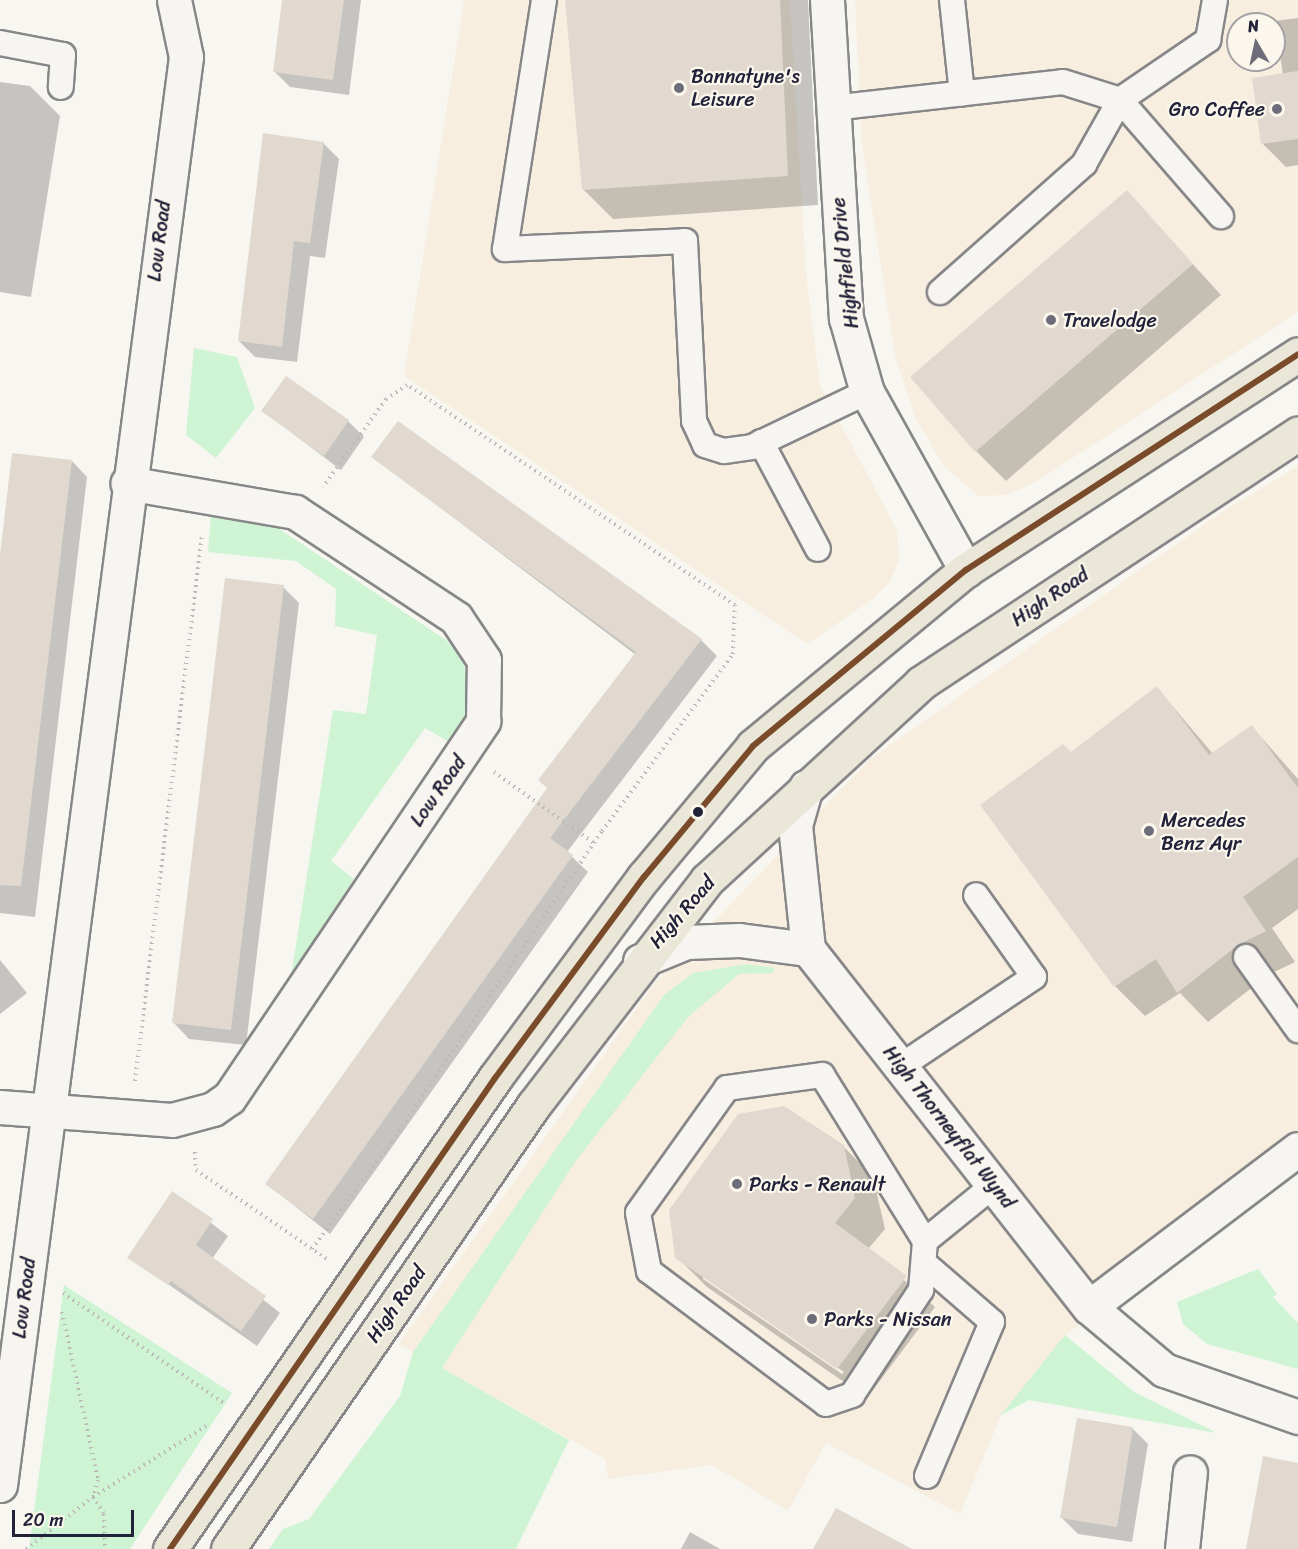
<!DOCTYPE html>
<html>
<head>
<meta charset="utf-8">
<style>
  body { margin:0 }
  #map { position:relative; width:1298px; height:1549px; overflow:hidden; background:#f8f6f0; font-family:Sriracha,sans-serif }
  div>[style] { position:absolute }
  .built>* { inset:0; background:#f7eee0 }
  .green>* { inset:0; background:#cef4d4 }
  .shadow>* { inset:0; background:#0003 }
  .building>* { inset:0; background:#e1d9cf }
  .path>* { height:4px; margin-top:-2px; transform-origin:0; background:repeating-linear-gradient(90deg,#bcbab9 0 1.5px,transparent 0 6px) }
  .roads { filter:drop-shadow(2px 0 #878688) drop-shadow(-2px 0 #878688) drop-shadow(0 2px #878688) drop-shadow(0 -2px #878688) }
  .service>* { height:24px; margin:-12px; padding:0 12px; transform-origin:12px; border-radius:12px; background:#f6f5f1 }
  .minor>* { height:33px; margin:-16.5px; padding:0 16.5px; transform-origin:16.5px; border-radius:16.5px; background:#f6f5f1 }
  .primary>* { height:33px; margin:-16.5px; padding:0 16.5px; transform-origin:16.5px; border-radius:16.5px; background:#eae7d8 }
  .bus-1>* { height:6px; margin:-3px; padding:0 3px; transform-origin:3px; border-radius:3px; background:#7a4b2a }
  .dots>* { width:16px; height:16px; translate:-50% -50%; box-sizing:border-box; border:3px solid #fbf7ec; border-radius:50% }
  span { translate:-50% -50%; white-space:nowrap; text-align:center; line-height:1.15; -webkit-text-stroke:4.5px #fbf7ec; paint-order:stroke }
  .poi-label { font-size:20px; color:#22223b }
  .left { translate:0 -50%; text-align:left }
  .right { translate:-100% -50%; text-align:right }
  .street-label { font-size:20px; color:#22223b }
  .north { position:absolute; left:1226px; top:12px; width:60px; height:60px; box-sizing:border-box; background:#fbf7ec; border:2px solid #a4a2a5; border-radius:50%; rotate:351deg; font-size:16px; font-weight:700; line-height:24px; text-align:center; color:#22223b }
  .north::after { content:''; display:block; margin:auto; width:21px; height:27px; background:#6d6c7a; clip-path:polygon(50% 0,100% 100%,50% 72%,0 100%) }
  .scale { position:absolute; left:12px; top:1510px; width:122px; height:27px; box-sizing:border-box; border:3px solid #22223b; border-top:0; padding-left:8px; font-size:18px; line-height:21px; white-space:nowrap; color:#22223b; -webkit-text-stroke:4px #fbf7ec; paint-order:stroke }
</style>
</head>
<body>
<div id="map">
  <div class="built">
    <i style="clip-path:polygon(464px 0,790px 0,806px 272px,820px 385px,897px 530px,899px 560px,890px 582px,870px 601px,807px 644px,404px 376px)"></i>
    <i style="clip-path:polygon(evenodd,855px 0,1298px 0,1298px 312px,1034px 483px,1007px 495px,979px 496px,944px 466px,916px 419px,895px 356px,862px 145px,855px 0,1238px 24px,1274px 24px,1274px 60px,1238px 60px,1238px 24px)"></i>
    <i style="clip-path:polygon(1298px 466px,1298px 1168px,1065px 1335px,1001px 1415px,960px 1514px,826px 1443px,788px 1511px,712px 1465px,608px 1479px,605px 1459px,399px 1344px,653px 985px,870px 759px,1225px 510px)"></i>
  </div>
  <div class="green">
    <i style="clip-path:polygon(194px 348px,237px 357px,255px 408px,216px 458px,186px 435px)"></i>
    <i style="clip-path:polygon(211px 515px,275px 526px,446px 640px,463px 660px,470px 691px,466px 724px,451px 743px,425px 728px,331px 861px,354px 879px,291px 976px,333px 710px,366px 714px,377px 635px,335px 626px,336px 589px,296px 561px,208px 552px)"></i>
    <i style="clip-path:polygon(746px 964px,775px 968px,773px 973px,739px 974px,688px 1017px,575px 1162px,442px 1368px,569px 1440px,516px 1549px,269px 1549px,283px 1529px,309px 1519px,400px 1396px,413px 1352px,664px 995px,693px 973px)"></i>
    <i style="clip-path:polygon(1258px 1269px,1277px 1294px,1273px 1297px,1298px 1323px,1298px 1369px,1207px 1344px,1183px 1324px,1177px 1302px)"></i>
    <i style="clip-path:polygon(64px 1285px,232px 1393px,130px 1549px,29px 1549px)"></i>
    <i style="clip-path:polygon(1065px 1335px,1134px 1392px,1217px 1433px,1029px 1400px,1001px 1415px)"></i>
  </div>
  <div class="shadow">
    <i style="clip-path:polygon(283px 0,361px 0,349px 95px,290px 87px,274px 71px)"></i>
    <i style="clip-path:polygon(567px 0,808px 0,818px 205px,613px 219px,583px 189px)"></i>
    <i style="clip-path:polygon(1298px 18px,1298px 165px,1286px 167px,1263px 144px,1283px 75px,1275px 21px)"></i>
    <i style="clip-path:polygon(0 82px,30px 86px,60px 116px,31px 297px,0 292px)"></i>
    <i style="clip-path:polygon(323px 143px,339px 159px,325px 258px,310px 256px,297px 362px,255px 357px,239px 341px)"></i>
    <i style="clip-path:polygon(1127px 192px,1221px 295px,1006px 481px,976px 451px)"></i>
    <i style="clip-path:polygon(263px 411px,348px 421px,364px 437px,341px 470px)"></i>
    <i style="clip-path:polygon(373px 457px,701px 640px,717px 656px,567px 852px,588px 872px,330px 1234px,267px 1184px,548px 789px,636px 655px)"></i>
    <i style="clip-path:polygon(72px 461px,87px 477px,35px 917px,0 913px,0 568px)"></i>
    <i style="clip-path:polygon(283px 587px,299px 603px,246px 1045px,189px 1039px,174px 1023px)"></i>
    <i style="clip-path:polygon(1157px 688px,1213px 754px,1252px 727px,1298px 779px,1298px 909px,1272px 928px,1295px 962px,1268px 975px,1208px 1022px,1180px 993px,1145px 1016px,1115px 986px,1071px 754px)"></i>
    <i style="clip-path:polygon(0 960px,27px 993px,0 1014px)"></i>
    <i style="clip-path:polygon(evenodd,843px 1146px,873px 1177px,885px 1229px,868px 1249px,935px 1307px,867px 1398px,707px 1287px,677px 1257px,843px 1146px,703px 1275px,844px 1372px,842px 1374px,703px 1279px,703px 1275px)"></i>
    <i style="clip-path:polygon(172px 1193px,228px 1236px,212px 1259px,280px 1313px,257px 1346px,129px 1257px)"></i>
    <i style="clip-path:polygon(1132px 1428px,1148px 1444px,1132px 1542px,1078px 1534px,1062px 1518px)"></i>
    <i style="clip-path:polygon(690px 1532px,720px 1549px,681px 1549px)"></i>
  </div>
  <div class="building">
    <i style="clip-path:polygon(282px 0,344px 0,333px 80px,273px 72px)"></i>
    <i style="clip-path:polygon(565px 0,780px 0,788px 176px,582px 190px)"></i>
    <i style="clip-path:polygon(1298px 71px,1298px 139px,1261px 144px,1252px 78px)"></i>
    <i style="clip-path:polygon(263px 133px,324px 142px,310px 243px,294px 241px,282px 347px,238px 341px)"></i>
    <i style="clip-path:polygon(1127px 190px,1193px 264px,975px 452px,910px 377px)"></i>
    <i style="clip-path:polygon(286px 376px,349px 420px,324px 456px,261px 411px)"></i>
    <i style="clip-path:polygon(398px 421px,702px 639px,550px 838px,573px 855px,313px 1219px,265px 1184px,547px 788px,538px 780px,636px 652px,371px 457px)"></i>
    <i style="clip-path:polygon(12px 453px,72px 460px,21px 886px,0 885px,0 555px)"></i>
    <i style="clip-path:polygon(225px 578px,284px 585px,231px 1030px,172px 1023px)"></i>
    <i style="clip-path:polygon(1157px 686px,1209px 755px,1252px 725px,1298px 788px,1298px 857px,1243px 897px,1266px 931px,1238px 945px,1177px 993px,1156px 959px,1114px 987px,980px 805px,1063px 744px,1071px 752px)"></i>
    <i style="clip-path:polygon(784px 1106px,844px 1145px,855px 1198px,835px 1223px,907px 1276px,837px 1369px,675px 1258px,669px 1210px,738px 1114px)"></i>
    <i style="clip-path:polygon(172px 1191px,213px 1219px,196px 1245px,266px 1296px,241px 1331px,171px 1281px,168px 1285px,127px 1258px)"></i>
    <i style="clip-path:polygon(1077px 1418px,1133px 1427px,1117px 1527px,1060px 1518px)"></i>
    <i style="clip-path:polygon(1263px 1456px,1298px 1463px,1298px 1549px,1246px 1549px)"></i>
    <i style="clip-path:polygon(836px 1508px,912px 1549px,813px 1549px)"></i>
  </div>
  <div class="path">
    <i style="left:494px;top:772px;width:123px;rotate:35.4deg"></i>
    <i style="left:135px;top:1081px;width:550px;rotate:-83deg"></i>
    <i style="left:195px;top:1152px;width:18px;rotate:87deg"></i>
    <i style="left:196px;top:1170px;width:158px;rotate:34.2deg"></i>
    <i style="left:312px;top:1249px;width:134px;rotate:-53.5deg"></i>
    <i style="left:392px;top:1141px;width:374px;rotate:-55.9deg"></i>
    <i style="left:602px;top:831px;width:220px;rotate:-53.5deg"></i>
    <i style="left:733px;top:654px;width:49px;rotate:-87.7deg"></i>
    <i style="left:735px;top:605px;width:395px;rotate:-146.1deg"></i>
    <i style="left:407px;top:385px;width:25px;rotate:146deg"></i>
    <i style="left:386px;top:399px;width:108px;rotate:125.6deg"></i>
    <i style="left:63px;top:1293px;width:196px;rotate:34.4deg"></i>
    <i style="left:62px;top:1312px;width:172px;rotate:77.9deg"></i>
    <i style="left:98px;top:1480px;width:18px;rotate:106deg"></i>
    <i style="left:93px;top:1497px;width:20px;rotate:57deg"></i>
    <i style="left:104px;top:1514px;width:35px;rotate:88deg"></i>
    <i style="left:26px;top:1549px;width:85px;rotate:-37.8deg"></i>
    <i style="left:93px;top:1497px;width:136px;rotate:-32.1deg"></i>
  </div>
  <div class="roads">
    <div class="service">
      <i style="left:544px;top:0;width:252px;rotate:98.9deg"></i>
      <i style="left:505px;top:249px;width:180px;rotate:-2.5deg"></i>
      <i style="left:685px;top:241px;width:180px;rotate:87.1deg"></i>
      <i style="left:694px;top:421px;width:26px;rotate:65deg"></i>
      <i style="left:705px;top:445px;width:20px;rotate:18deg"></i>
      <i style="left:724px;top:451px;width:28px;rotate:-8deg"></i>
      <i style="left:752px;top:447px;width:127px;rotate:-25.6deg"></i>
      <i style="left:952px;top:0;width:94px;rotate:83.9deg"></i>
      <i style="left:0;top:43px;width:64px;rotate:10.8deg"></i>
      <i style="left:63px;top:55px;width:32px;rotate:94deg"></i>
      <i style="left:832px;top:108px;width:232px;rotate:-6.4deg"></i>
      <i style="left:1063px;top:82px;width:60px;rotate:17.5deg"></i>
      <i style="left:1120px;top:100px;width:154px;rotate:49deg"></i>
      <i style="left:940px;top:292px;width:193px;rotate:-41.6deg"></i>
      <i style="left:1084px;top:164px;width:73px;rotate:-60.6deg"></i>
      <i style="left:1120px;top:100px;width:107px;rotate:-34.3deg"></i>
      <i style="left:1208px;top:40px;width:41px;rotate:-80.1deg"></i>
      <i style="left:761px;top:442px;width:121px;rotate:62deg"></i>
      <i style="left:1246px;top:957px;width:90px;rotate:54.5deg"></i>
      <i style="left:901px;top:1066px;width:160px;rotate:-33.8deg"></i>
      <i style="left:1034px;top:977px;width:100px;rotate:-125.3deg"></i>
      <i style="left:925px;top:1241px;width:195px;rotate:-121.8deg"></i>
      <i style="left:822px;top:1075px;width:96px;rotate:172.2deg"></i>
      <i style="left:727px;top:1088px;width:153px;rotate:125.5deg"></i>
      <i style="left:638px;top:1213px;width:59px;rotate:79.3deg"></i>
      <i style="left:649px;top:1271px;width:221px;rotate:36.9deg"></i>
      <i style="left:826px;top:1404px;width:28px;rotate:-19deg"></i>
      <i style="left:852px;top:1395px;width:126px;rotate:-56.7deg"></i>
      <i style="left:921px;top:1290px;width:49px;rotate:-85.3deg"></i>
      <i style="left:925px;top:1241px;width:89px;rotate:-39.1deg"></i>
      <i style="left:924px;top:1263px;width:90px;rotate:40.9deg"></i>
      <i style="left:992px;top:1322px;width:167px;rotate:112.9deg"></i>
    </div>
    <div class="minor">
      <i style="left:827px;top:0;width:319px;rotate:86.6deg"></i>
      <i style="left:846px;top:318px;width:77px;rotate:74.2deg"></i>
      <i style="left:867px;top:392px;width:204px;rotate:60.9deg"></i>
      <i style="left:806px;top:787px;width:40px;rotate:106deg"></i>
      <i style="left:795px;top:825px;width:125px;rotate:84deg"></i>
      <i style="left:640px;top:961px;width:50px;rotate:-22.4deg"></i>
      <i style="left:686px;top:942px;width:53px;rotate:-2.2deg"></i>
      <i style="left:739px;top:940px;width:70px;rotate:7.4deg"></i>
      <i style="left:808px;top:949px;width:455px;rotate:51.9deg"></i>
      <i style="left:1089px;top:1307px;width:98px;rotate:40deg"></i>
      <i style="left:1164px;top:1370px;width:142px;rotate:19.3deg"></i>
      <i style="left:0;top:1107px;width:172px;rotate:4.3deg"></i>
      <i style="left:172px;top:1120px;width:42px;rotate:-15deg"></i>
      <i style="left:213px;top:1109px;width:19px;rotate:-35deg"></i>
      <i style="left:229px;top:1098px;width:455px;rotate:-56deg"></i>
      <i style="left:483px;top:721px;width:61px;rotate:-89.1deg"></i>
      <i style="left:484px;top:660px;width:50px;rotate:-123.7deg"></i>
      <i style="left:456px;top:618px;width:193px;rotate:-146.6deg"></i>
      <i style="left:295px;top:512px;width:170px;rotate:-170.2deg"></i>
      <i style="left:1089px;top:1307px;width:262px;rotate:-37.1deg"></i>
      <i style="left:0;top:1485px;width:1440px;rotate:-82.58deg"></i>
      <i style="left:186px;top:57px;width:58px;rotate:-101.9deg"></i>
      <i style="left:1182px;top:1549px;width:77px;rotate:-84.1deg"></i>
    </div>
    <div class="primary">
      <i style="left:170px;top:1549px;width:572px;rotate:-55.39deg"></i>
      <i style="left:495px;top:1078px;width:250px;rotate:-53.5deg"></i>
      <i style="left:644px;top:877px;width:170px;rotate:-50.2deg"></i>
      <i style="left:753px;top:746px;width:276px;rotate:-39.6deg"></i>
      <i style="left:966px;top:570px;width:396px;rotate:-33deg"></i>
      <i style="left:228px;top:1549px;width:538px;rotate:-55.45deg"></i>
      <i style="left:533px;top:1106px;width:285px;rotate:-52.4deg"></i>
      <i style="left:707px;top:880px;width:291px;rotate:-42.6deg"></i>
      <i style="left:921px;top:683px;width:452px;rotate:-33.5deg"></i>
    </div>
  </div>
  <div class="bus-1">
    <i style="left:170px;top:1549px;width:572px;rotate:-55.39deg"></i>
    <i style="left:495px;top:1078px;width:250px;rotate:-53.5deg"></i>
    <i style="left:644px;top:877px;width:170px;rotate:-50.2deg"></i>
    <i style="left:753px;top:746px;width:276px;rotate:-39.6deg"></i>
    <i style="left:966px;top:570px;width:396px;rotate:-33deg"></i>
  </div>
  <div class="dots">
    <i style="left:679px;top:88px;background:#6d6c7a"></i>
    <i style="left:1277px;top:109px;background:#6d6c7a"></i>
    <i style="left:1051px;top:320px;background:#6d6c7a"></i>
    <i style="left:698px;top:812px;background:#22223b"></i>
    <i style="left:1149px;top:831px;background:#6d6c7a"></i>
    <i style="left:737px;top:1184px;background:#6d6c7a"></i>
    <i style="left:812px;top:1319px;background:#6d6c7a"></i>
  </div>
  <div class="poi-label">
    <span class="left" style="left:691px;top:88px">Bannatyne's<br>Leisure</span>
    <span class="right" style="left:1265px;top:109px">Gro Coffee</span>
    <span class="left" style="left:1063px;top:320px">Travelodge</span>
    <span class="left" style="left:1161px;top:832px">Mercedes<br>Benz Ayr</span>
    <span class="left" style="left:749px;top:1184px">Parks - Renault</span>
    <span class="left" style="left:824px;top:1319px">Parks - Nissan</span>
  </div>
  <div class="street-label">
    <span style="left:159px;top:241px;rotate:-83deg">Low Road</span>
    <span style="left:845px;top:263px;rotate:-96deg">Highfield Drive</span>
    <span style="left:1050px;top:597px;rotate:-34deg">High Road</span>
    <span style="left:438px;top:791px;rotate:-55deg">Low Road</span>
    <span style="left:682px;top:912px;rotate:-49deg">High Road</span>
    <span style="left:949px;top:1127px;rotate:52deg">High Thorneyflat Wynd</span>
    <span style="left:24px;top:1298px;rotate:-83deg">Low Road</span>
    <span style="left:396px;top:1304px;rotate:-55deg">High Road</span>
  </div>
  <div class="north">N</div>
  <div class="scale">20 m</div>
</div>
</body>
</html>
